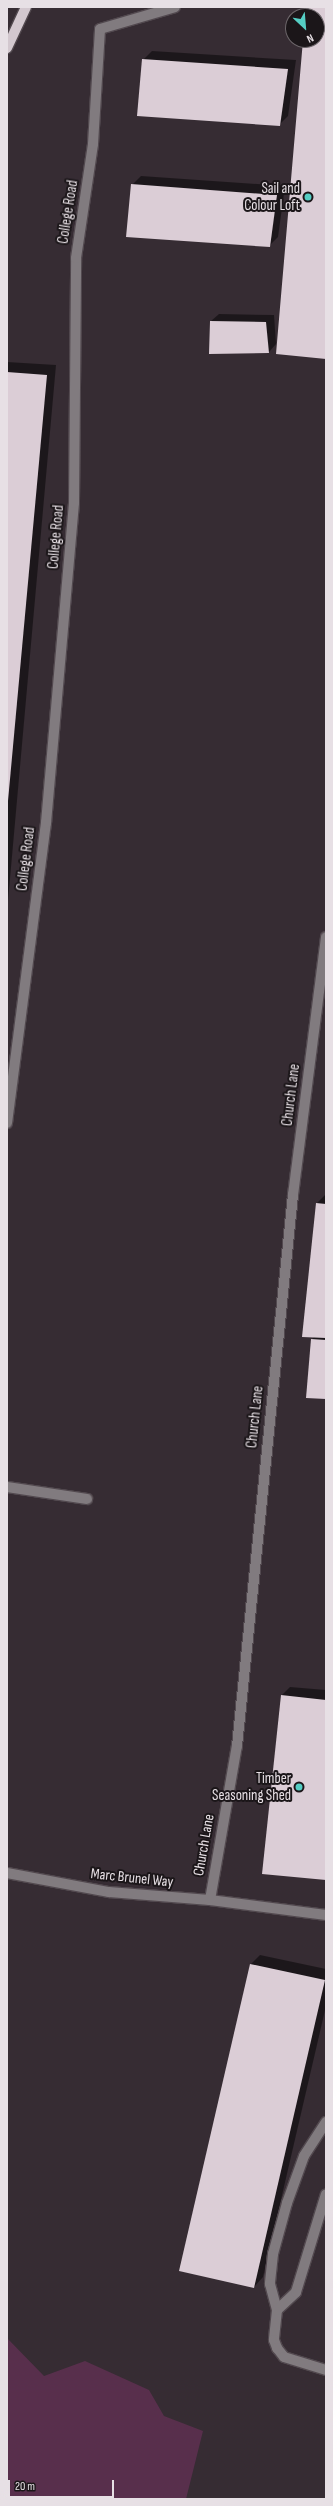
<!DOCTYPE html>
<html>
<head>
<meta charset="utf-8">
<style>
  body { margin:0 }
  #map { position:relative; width:333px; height:2506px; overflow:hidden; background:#362c33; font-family:"Sofia Sans Condensed",sans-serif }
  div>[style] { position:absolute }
  .green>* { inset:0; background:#582f4c }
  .shadow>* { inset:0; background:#0007 }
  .building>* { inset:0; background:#dbcdd6 }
  .roads { filter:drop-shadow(1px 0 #52494f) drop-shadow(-1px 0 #52494f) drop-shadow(0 1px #52494f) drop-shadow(0 -1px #52494f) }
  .minor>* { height:10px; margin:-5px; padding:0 5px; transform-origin:5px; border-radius:5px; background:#817b7f }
  .major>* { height:10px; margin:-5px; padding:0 5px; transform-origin:5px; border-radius:5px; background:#d3c8cf }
  .dots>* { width:11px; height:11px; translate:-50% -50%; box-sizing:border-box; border:2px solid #1b1619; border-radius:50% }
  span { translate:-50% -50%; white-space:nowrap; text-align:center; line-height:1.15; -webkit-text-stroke:4px #1b1619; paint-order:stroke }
  .poi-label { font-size:15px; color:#e7e0e5 }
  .right { translate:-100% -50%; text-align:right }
  .street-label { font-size:15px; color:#e7e0e5 }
  .frame { position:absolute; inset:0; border:8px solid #e7e0e5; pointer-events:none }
  .north { position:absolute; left:285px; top:8px; width:40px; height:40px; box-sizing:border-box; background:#1b1619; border:1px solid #6d676b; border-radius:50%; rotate:154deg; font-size:11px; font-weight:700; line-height:16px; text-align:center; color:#e7e0e5 }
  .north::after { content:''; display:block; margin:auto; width:14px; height:18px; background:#55cec4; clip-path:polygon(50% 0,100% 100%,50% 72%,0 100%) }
  .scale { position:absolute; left:8px; top:2480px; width:106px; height:18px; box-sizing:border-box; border:2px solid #e7e0e5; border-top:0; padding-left:5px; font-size:12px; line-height:14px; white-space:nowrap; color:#e7e0e5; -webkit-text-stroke:3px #1b1619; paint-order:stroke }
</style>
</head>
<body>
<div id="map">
  <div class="green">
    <i style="clip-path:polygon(7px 2338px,44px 2376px,85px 2361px,149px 2390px,164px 2416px,203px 2431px,186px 2499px,7px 2499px)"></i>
  </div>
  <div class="shadow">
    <i style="clip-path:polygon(152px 51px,296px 60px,288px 116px,279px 125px,143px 60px)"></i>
    <i style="clip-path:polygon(141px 176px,285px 186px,278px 237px,269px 246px,132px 185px)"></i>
    <i style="clip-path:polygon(219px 314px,274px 315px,276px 344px,269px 352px,211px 321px)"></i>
    <i style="clip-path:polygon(7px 362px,56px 365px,7px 912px)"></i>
    <i style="clip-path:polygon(326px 1136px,326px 1149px,325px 1149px)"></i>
    <i style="clip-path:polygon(326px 1194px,326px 1398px,307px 1397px,312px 1339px,315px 1336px,317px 1203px)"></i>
    <i style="clip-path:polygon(290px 1687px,326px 1690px,326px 1879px,281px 1696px)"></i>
    <i style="clip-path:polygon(260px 1955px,326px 1969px,326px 2006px,263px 2277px,254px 2287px,181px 2271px,251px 1964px)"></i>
  </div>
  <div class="building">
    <i style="clip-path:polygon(306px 7px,326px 7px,326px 359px,276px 354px,303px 40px,317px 40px,317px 16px,305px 16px)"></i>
    <i style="clip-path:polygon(142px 59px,288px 69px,280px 126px,137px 116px)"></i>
    <i style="clip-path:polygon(131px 184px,277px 195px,270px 247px,126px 237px)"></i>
    <i style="clip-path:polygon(210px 321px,266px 322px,269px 353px,209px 354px)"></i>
    <i style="clip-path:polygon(7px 372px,47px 375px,8px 801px,7px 801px)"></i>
    <i style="clip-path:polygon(316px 1203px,326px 1204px,326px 1338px,302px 1337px)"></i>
    <i style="clip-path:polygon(311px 1339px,326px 1340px,326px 1399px,306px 1398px)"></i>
    <i style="clip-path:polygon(281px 1695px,326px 1700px,326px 1880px,262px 1874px)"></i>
    <i style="clip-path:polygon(250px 1964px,325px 1980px,254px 2288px,179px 2271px)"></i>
  </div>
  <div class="roads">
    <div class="minor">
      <i style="left:7px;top:1123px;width:303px;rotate:-82.6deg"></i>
      <i style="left:46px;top:823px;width:321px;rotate:-85deg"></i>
      <i style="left:74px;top:503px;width:245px;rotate:-89.5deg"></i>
      <i style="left:76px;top:258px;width:115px;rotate:-81.5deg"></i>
      <i style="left:93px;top:144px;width:115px;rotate:-86.5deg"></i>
      <i style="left:100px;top:29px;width:78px;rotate:-16.3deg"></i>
      <i style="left:7px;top:1487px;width:81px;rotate:8.5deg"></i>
      <i style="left:7px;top:1873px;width:104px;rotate:10.6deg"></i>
      <i style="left:109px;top:1892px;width:101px;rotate:4.5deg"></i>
      <i style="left:210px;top:1900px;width:117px;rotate:7.4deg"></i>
      <i style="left:210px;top:1900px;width:156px;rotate:-80.1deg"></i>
      <i style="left:237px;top:1746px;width:554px;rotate:-84.2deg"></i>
      <i style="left:293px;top:1195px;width:260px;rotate:-82.7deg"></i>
      <i style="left:326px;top:2122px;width:40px;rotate:122.9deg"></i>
      <i style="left:304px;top:2156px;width:50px;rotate:109.9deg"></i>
      <i style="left:287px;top:2203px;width:53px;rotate:105.4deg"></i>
      <i style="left:273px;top:2254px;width:30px;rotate:96deg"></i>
      <i style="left:270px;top:2284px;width:27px;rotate:75deg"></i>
      <i style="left:277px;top:2310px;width:30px;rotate:96deg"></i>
      <i style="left:274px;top:2340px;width:9px;rotate:69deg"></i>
      <i style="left:277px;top:2348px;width:11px;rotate:52deg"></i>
      <i style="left:284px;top:2357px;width:44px;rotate:17.2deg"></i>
      <i style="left:277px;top:2310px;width:26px;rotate:-43deg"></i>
      <i style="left:296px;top:2292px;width:102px;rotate:-73deg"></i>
    </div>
    <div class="major">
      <i style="left:7px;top:48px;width:45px;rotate:-65.1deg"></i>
    </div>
  </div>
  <div class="dots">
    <i style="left:308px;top:197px;background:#55cec4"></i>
    <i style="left:299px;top:1787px;background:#55cec4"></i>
  </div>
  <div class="poi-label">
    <span class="right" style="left:300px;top:197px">Sail and<br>Colour Loft</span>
    <span class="right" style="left:291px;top:1787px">Timber<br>Seasoning Shed</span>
  </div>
  <div class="street-label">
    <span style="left:68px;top:212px;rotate:-81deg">College Road</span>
    <span style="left:56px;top:537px;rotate:-85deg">College Road</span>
    <span style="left:26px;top:859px;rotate:-83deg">College Road</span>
    <span style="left:291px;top:1095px;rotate:-83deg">Church Lane</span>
    <span style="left:255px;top:1417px;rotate:-84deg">Church Lane</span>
    <span style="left:204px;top:1845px;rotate:-80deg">Church Lane</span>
    <span style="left:132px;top:1878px;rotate:6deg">Marc Brunel Way</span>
  </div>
  <div class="frame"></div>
  <div class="north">N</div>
  <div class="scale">20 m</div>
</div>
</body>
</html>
